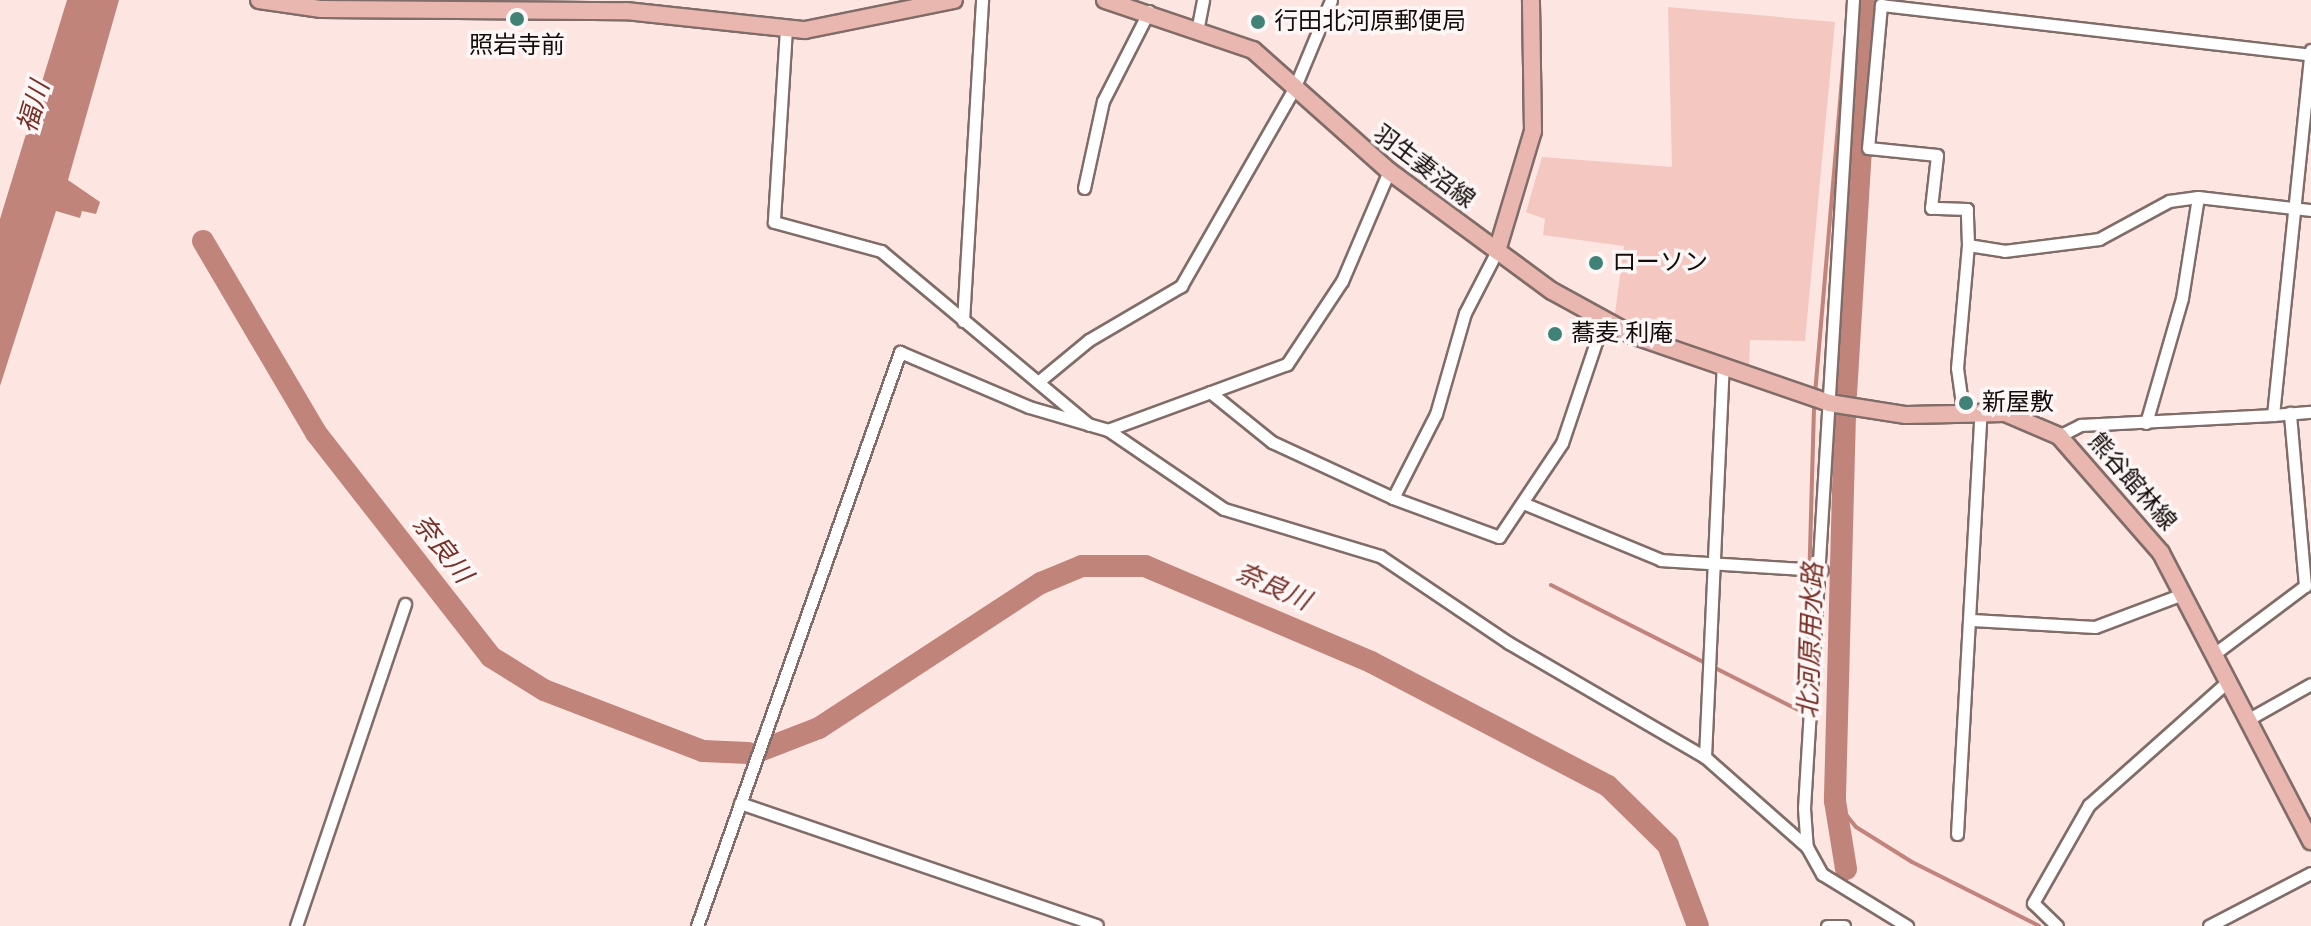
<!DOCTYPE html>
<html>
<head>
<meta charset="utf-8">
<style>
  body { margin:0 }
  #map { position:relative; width:2311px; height:926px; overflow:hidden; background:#fde5e1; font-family:"Fira Sans","Noto Sans JP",sans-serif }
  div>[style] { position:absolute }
  .green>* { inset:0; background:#f4c7c0 }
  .water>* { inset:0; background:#c1847b }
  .stream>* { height:4px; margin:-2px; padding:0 2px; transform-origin:2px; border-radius:2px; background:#c1847b }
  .river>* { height:22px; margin:-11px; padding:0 11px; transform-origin:11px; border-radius:11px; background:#c1847b }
  .roads { filter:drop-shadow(2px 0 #806c68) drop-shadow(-2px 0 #806c68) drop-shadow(0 2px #806c68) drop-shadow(0 -2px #806c68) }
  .minor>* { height:11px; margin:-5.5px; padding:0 5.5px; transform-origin:5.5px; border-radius:5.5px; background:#fff }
  .primary>* { height:16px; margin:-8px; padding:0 8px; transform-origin:8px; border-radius:8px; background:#e9b7af }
  .dots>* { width:22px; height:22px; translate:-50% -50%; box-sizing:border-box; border:4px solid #fcf7f6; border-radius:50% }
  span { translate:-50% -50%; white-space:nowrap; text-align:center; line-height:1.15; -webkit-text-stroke:7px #fcf7f6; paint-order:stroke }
  .poi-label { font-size:24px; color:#140c0b }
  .left { translate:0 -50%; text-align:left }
  .street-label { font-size:24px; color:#140c0b }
  .water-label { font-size:26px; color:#7a2f26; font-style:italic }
</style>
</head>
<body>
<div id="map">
  <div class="green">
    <i style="clip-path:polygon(1668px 7px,1835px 22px,1805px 341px,1750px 340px,1749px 368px,1614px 321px,1624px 246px,1543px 235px,1545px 219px,1526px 212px,1542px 157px,1672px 167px)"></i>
  </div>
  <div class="water">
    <i style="clip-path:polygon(67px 0,119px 0,68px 180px,100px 202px,96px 214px,82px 211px,80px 218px,56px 211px,0 386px,0 219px)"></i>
  </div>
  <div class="stream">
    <i style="left:1815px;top:394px;width:351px;rotate:-85.1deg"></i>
    <i style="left:1551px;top:585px;width:286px;rotate:26.8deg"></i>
    <i style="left:1806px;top:694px;width:291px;rotate:-88.4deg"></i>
    <i style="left:1835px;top:801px;width:33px;rotate:51deg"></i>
    <i style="left:1856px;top:827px;width:66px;rotate:32deg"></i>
    <i style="left:1912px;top:862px;width:142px;rotate:26.7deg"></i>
  </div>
  <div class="river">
    <i style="left:203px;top:241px;width:223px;rotate:59.5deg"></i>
    <i style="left:316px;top:433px;width:284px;rotate:52deg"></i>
    <i style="left:491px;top:657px;width:62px;rotate:31.9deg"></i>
    <i style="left:544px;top:690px;width:170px;rotate:21deg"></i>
    <i style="left:703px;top:751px;width:45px;rotate:2.5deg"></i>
    <i style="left:1846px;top:394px;width:395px;rotate:-86.5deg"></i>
    <i style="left:1845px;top:414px;width:387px;rotate:91.5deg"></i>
    <i style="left:1835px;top:801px;width:69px;rotate:80.8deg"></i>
    <i style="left:762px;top:750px;width:61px;rotate:-21.1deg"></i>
    <i style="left:819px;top:728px;width:265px;rotate:-33.2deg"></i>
    <i style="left:1041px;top:583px;width:44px;rotate:-22.5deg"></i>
    <i style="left:1082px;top:566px;width:63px"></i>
    <i style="left:1145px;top:566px;width:246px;rotate:23deg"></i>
    <i style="left:1371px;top:662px;width:267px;rotate:27.6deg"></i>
    <i style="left:1608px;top:786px;width:84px;rotate:44.5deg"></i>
    <i style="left:1668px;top:845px;width:86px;rotate:69.7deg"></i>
  </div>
  <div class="roads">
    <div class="minor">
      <i style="left:1853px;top:0;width:809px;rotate:93.47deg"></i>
      <i style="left:1804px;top:808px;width:39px;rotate:86deg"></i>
      <i style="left:1807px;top:847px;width:31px;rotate:61deg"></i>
      <i style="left:1822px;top:874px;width:100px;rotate:31.5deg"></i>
      <i style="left:1198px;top:26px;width:26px;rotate:-79deg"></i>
      <i style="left:786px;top:29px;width:193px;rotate:93.6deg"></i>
      <i style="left:774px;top:222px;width:111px;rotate:15.2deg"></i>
      <i style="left:881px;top:251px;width:271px;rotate:39.9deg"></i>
      <i style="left:1389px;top:171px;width:120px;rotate:113.1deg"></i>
      <i style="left:1342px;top:281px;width:100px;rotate:123.5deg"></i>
      <i style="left:1287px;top:364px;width:191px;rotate:159.8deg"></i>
      <i style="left:1108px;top:430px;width:140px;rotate:34.3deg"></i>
      <i style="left:1224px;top:509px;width:163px;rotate:16.8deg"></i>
      <i style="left:1380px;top:556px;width:156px;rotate:34deg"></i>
      <i style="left:1509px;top:643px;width:227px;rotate:30.2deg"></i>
      <i style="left:1705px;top:757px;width:136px;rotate:41.4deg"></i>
      <i style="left:1084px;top:188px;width:89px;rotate:-77.7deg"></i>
      <i style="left:1103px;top:101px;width:101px;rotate:-62.9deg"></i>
      <i style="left:1968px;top:245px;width:36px;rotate:-92deg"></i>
      <i style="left:1967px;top:209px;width:36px;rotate:-178deg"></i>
      <i style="left:1931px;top:208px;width:53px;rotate:-83.5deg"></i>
      <i style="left:1937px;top:155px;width:69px;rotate:-174.2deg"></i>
      <i style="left:1868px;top:148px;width:144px;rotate:-84.8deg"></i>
      <i style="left:1881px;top:5px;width:433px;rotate:6.6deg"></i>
      <i style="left:963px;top:321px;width:322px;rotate:-86.6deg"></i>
      <i style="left:1038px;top:382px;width:66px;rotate:-39.5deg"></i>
      <i style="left:1089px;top:340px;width:107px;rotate:-30.4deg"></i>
      <i style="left:1181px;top:286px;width:227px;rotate:-60.2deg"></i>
      <i style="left:1294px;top:89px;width:96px;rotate:-67.4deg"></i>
      <i style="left:1210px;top:392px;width:80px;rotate:38.9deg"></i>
      <i style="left:1272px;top:442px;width:133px;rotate:24.8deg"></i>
      <i style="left:1393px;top:498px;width:94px;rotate:-62.9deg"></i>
      <i style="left:1436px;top:414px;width:105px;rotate:-74deg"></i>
      <i style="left:1465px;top:313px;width:70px;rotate:-62.7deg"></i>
      <i style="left:1963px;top:411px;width:43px;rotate:-97.9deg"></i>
      <i style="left:1957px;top:368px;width:123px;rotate:-84.9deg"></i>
      <i style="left:1968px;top:245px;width:36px;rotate:9deg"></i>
      <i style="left:2004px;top:251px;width:96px;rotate:-7.2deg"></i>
      <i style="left:2099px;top:239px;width:80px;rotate:-28.5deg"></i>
      <i style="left:2169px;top:201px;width:29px;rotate:-8deg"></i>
      <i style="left:2198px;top:197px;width:114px;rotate:6.6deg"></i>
      <i style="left:2273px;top:415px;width:38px;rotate:-5deg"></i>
      <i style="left:2146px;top:423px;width:130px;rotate:-73.9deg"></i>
      <i style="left:2182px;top:298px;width:102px;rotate:-81deg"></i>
      <i style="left:2059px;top:436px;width:25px;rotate:-27deg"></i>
      <i style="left:2081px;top:425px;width:192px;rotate:-3deg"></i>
      <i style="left:2273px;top:415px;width:367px;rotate:-84.1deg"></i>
      <i style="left:1393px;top:498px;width:113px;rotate:20.2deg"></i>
      <i style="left:1499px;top:537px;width:113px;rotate:-56.2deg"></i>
      <i style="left:1562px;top:443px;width:129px;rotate:-71.4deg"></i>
      <i style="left:1523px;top:503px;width:149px;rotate:22.4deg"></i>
      <i style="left:1661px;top:560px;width:161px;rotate:3.6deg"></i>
      <i style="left:1972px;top:620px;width:123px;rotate:3.3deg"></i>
      <i style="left:2095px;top:627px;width:94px;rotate:-20.6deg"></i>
      <i style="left:2214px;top:654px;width:114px;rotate:-36.8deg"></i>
      <i style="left:2305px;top:586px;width:174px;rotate:-95deg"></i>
      <i style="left:2247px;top:720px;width:73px;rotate:-29.4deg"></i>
      <i style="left:1705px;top:757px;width:390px;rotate:-87.4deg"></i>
      <i style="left:740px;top:803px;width:377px;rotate:18.9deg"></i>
      <i style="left:1957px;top:834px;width:425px;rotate:-86.8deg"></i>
      <i style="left:296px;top:926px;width:340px;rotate:-71.3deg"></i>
      <i style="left:697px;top:926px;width:609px;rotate:-70.52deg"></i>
      <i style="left:900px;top:352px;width:140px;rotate:23.1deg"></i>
      <i style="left:1029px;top:407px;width:82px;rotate:16.2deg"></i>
      <i style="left:1827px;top:926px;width:17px"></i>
      <i style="left:2057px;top:926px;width:33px;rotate:-136deg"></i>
      <i style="left:2033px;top:903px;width:113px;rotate:-60.3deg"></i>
      <i style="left:2089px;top:805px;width:186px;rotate:-41.7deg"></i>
      <i style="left:2209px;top:926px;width:115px;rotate:-27.5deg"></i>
    </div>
    <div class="primary">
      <i style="left:259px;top:0;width:63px;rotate:8.3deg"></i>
      <i style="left:321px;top:9px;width:305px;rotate:0.4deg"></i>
      <i style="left:626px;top:11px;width:180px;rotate:6.1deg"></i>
      <i style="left:805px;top:30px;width:152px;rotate:-11.4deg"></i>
      <i style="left:1105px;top:0;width:156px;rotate:18.7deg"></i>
      <i style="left:1253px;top:50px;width:182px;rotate:41.7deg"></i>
      <i style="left:1389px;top:171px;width:202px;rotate:36.4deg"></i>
      <i style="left:1552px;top:291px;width:91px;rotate:28.8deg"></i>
      <i style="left:1632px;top:335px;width:208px;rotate:19deg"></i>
      <i style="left:1829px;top:403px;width:78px;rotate:8.9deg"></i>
      <i style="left:1906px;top:415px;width:99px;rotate:-1.2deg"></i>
      <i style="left:2005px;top:413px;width:59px;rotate:23.1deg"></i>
      <i style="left:2059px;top:436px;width:155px;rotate:48.9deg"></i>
      <i style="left:2161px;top:553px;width:325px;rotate:62.5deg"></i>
      <i style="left:1497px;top:251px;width:125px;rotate:-73.3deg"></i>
      <i style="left:1533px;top:131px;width:131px;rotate:-90.9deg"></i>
    </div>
  </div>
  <div class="dots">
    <i style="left:517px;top:19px;background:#408376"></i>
    <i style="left:1258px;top:22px;background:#408376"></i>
    <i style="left:1596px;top:263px;background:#408376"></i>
    <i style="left:1555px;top:334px;background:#408376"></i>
    <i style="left:1966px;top:403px;background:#408376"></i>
  </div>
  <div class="poi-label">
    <span class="left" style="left:1274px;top:22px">行田北河原郵便局</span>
    <span style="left:517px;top:46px">照岩寺前</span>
    <span class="left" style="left:1612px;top:263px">ローソン</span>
    <span class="left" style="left:1571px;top:334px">蕎麦 利庵</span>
    <span class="left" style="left:1982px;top:403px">新屋敷</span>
  </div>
  <div class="street-label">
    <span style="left:1424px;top:167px;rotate:37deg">羽生妻沼線</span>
    <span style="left:2132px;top:482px;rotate:49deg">熊谷館林線</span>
  </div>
  <div class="water-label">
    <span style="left:34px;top:107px;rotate:-74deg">福川</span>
    <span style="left:442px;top:549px;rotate:52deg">奈良川</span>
    <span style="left:1273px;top:587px;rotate:24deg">奈良川</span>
    <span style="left:1811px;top:641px;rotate:-88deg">北河原用水路</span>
  </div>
</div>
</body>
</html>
